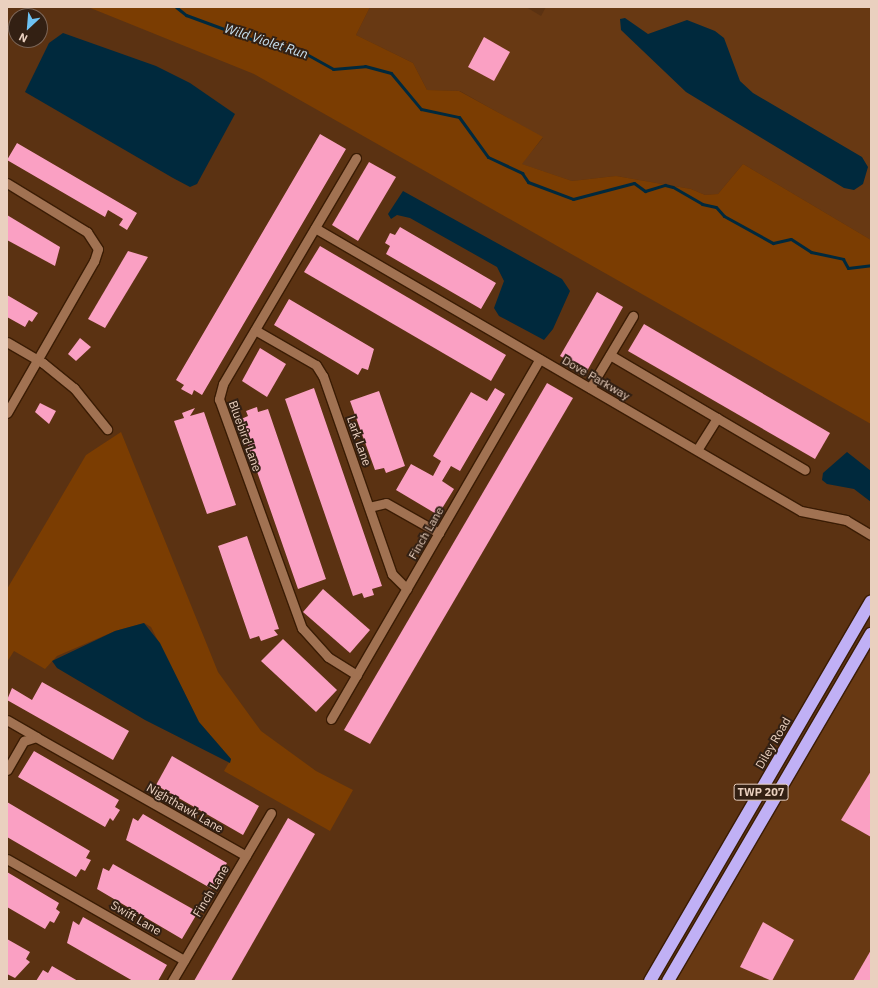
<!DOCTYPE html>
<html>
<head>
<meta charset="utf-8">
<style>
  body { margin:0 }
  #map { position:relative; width:878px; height:988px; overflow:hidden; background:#5b3212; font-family:"IBM Plex Sans",sans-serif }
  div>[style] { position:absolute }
  .built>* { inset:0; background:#683913 }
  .green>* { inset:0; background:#7b3d02 }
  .water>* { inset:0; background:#00293d }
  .stream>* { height:3px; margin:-1.5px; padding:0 1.5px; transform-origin:1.5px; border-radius:1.5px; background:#00293d }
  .building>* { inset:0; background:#faa0c3 }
  .roads { filter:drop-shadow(1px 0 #3a1c04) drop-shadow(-1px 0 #3a1c04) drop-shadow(0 1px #3a1c04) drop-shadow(0 -1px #3a1c04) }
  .minor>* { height:9px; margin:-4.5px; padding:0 4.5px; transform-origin:4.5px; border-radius:4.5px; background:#a17252 }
  .highway>* { height:12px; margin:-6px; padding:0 6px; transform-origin:6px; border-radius:6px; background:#c0b0f5 }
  span { translate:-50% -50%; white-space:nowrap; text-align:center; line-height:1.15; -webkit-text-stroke:4px #332013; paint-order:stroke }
  .shield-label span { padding:1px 3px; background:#332013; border:1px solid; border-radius:3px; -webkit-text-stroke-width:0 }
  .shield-label { font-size:11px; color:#ead0bf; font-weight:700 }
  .street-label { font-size:12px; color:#ead0bf }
  .water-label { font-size:13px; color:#c8e1f1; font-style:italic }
  .frame { position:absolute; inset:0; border:8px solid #ead0bf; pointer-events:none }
  .north { position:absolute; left:8px; top:8px; width:40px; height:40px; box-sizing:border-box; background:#332013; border:1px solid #7c6658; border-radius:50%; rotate:206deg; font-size:11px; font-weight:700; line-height:16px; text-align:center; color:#ead0bf }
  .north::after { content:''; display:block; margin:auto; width:14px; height:18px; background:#6dc2f3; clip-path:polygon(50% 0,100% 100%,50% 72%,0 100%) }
</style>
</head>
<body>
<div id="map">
  <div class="built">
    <i style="clip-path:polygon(370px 7px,526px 7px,541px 16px,546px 7px,871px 7px,871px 240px,743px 164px,718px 194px,705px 195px,691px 189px,616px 176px,572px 181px,521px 164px,543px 138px,460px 91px,427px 90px,413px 63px,356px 35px)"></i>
    <i style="clip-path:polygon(871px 649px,871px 981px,676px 981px,759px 836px)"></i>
  </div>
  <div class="green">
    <i style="clip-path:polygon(88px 7px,370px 7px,356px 35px,413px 63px,427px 90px,459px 91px,543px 137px,522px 164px,572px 181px,616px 176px,691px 189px,705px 195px,718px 194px,743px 164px,871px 240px,871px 424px,254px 74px)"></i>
    <i style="clip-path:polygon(121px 432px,218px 672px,261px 731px,316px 771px,353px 790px,330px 831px,224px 771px,231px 759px,199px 722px,151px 627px,144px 623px,115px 631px,57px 656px,45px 669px,14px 651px,7px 662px,7px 589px,86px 455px)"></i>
  </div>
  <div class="water">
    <i style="clip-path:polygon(625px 18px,648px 34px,687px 20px,715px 31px,724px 38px,740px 81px,753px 93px,862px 157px,868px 167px,863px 184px,854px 190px,844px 188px,686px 92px,621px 30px,620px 19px)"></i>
    <i style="clip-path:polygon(63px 33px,156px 66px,190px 83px,235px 114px,197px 184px,190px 187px,173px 178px,25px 92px,49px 43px)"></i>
    <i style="clip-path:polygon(403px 191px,562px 279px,570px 291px,553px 329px,544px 340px,499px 316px,494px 308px,504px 281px,497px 267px,410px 218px,397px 215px,391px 219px,388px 214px)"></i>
    <i style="clip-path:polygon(847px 452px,871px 471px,871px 502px,854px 489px,827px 484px,822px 480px,823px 473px)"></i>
    <i style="clip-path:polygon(144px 623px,160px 643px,199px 722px,231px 759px,230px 763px,145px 720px,57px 668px,52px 661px,115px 631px)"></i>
  </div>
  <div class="stream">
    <i style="left:176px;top:7px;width:13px;rotate:39deg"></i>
    <i style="left:186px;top:15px;width:93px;rotate:20.2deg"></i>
    <i style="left:273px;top:47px;width:28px;rotate:8deg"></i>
    <i style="left:301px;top:51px;width:37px;rotate:29deg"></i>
    <i style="left:333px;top:69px;width:32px;rotate:-5deg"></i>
    <i style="left:365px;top:66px;width:27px;rotate:15deg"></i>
    <i style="left:391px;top:73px;width:47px;rotate:50.2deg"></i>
    <i style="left:421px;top:109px;width:39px;rotate:12deg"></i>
    <i style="left:459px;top:117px;width:49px;rotate:54.1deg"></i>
    <i style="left:488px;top:157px;width:38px;rotate:25deg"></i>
    <i style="left:522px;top:173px;width:11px;rotate:56deg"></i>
    <i style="left:528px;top:182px;width:48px;rotate:20.7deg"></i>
    <i style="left:573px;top:199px;width:63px;rotate:-14.7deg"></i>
    <i style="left:634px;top:183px;width:14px;rotate:36deg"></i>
    <i style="left:645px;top:191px;width:21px;rotate:-17deg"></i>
    <i style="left:665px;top:185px;width:8px;rotate:14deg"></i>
    <i style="left:673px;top:187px;width:34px;rotate:30deg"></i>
    <i style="left:702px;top:204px;width:14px;rotate:12deg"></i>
    <i style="left:716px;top:207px;width:12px;rotate:48deg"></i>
    <i style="left:724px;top:216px;width:56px;rotate:28.9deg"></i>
    <i style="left:773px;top:243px;width:18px;rotate:-13deg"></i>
    <i style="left:791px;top:239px;width:24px;rotate:33deg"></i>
    <i style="left:811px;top:252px;width:33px;rotate:12deg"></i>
    <i style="left:843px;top:259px;width:10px;rotate:61deg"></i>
    <i style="left:848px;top:268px;width:23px;rotate:-7deg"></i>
  </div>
  <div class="building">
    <i style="clip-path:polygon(484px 37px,510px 52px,494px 81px,468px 67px)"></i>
    <i style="clip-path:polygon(320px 134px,346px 149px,202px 395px,194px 390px,192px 395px,181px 389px,184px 385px,176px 380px)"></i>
    <i style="clip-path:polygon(17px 143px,137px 213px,127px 230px,119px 225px,123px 219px,108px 210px,105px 217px,7px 160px)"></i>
    <i style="clip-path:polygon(369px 162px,396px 177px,358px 241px,332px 225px)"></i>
    <i style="clip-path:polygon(7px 215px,60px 247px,55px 266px,7px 240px)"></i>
    <i style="clip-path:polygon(400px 227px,496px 283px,481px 309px,386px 254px,390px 246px,385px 243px,390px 233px,395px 235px)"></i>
    <i style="clip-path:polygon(320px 246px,506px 355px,491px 381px,304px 272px)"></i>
    <i style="clip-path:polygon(128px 251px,148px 257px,105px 328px,88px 319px)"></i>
    <i style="clip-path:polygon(597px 292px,623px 307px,587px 371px,560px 356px)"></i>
    <i style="clip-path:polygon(7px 295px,38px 313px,32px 322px,29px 320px,25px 327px,7px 317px)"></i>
    <i style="clip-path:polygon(289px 299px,374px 349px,368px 370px,362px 368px,358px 375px,274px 325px)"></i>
    <i style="clip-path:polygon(644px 324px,830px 433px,815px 459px,628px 351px)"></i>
    <i style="clip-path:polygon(80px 338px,91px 347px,76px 361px,68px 354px)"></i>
    <i style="clip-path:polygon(260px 348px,286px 364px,267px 397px,242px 381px)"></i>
    <i style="clip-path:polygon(547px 383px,573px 398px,370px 744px,344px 730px)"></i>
    <i style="clip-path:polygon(314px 388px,382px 586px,372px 589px,374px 595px,364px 598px,362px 593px,353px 596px,285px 399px)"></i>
    <i style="clip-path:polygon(495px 388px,505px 394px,460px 471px,451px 466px,442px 481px,454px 489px,438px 515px,396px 490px,411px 464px,433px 476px,441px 461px,433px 456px,471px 392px,487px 401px)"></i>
    <i style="clip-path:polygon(379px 391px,405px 466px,386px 473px,384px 468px,375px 470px,350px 401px)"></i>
    <i style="clip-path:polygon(40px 403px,56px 411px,49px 424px,35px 412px)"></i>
    <i style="clip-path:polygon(257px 407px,258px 412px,268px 409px,326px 579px,298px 589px,239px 420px,248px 416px,246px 411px)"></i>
    <i style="clip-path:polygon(195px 408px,190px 416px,204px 412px,236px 505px,207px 514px,174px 421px,184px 418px,182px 413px)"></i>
    <i style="clip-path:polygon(247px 536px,279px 629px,274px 630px,278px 635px,261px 641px,259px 636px,250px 639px,218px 546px)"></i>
    <i style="clip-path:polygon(323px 589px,370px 630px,350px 653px,303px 612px)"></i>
    <i style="clip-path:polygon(283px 639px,337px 690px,316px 712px,261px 661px)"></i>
    <i style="clip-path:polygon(42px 682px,129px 731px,113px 760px,7px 700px,12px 688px,32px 700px)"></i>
    <i style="clip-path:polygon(34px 751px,119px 800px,115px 807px,120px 810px,113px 821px,110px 818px,105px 827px,18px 777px)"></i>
    <i style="clip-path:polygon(172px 756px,259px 806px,243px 835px,156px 785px)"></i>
    <i style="clip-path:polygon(871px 771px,871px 837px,841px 820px)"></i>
    <i style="clip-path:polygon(7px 802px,90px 851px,86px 858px,91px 860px,85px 871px,81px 869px,76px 877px,7px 837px)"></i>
    <i style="clip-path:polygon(143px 814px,227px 863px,212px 889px,126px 840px,133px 818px,138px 821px)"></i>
    <i style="clip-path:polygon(288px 818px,315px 834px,231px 981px,194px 981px)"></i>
    <i style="clip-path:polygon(113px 864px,198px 912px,182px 939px,97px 889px,103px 868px,109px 871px)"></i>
    <i style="clip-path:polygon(7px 872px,59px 903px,56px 909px,60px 912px,54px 923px,50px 921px,45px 929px,7px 907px)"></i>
    <i style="clip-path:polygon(83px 917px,167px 965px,158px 981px,133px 981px,67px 943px,73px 921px,79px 925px)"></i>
    <i style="clip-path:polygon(763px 922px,794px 940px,772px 981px,740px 967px)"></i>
    <i style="clip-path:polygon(7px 939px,30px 952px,26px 959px,30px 962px,15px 978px,7px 974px)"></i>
    <i style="clip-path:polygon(871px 950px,871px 981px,853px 981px)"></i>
    <i style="clip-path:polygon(52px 966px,78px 981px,36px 981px,43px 970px,48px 973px)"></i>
  </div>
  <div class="roads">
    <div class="minor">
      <i style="left:356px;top:158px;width:262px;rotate:120.5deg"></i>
      <i style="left:223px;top:384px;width:16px;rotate:105deg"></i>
      <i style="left:219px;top:399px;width:244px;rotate:70.1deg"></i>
      <i style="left:302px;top:628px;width:39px;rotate:48deg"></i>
      <i style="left:328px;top:657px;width:34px;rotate:32deg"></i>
      <i style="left:7px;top:183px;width:94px;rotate:31.5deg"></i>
      <i style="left:87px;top:232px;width:20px;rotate:57deg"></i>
      <i style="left:98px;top:249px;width:13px;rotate:108deg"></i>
      <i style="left:94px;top:261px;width:175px;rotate:119.8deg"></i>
      <i style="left:315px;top:228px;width:562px;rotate:30.21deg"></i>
      <i style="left:801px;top:511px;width:46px;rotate:11.3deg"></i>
      <i style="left:846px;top:520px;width:29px;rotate:31deg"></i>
      <i style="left:255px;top:330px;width:70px;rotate:29.8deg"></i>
      <i style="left:316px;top:365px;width:13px;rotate:58deg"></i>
      <i style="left:323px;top:376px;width:210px;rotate:70.8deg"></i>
      <i style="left:392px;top:574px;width:21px;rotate:45deg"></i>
      <i style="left:7px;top:342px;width:42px;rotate:30.3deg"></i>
      <i style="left:43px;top:363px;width:40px;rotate:39deg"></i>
      <i style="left:74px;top:388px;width:53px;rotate:51.2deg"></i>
      <i style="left:610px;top:355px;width:226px;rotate:30.5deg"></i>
      <i style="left:590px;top:388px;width:84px;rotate:-59.2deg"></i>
      <i style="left:697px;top:450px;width:38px;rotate:-58deg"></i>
      <i style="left:369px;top:507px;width:17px;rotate:-13deg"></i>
      <i style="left:386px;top:503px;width:61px;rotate:29.5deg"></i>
      <i style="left:331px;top:719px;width:416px;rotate:-59.9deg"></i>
      <i style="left:7px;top:720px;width:34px;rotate:30deg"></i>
      <i style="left:7px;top:770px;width:34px;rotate:-60deg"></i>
      <i style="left:24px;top:741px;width:13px;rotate:-18deg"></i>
      <i style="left:36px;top:737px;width:241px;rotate:29.5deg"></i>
      <i style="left:7px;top:859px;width:204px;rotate:29.7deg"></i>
      <i style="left:172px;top:981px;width:195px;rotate:-59.5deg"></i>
    </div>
    <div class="highway">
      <i style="left:650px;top:981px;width:439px;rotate:-59.8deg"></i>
      <i style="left:668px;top:981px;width:402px;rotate:-59.7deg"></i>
    </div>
  </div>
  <div class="shield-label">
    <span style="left:761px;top:792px">TWP 207</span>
  </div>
  <div class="street-label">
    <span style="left:596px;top:378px;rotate:30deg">Dove Parkway</span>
    <span style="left:245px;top:436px;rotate:70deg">Bluebird Lane</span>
    <span style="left:359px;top:441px;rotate:71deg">Lark Lane</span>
    <span style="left:426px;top:533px;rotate:-60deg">Finch Lane</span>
    <span style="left:773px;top:743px;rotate:-60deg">Diley Road</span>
    <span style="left:185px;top:808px;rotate:30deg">Nighthawk Lane</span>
    <span style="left:211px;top:891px;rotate:-59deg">Finch Lane</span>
    <span style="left:136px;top:918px;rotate:30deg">Swift Lane</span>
  </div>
  <div class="water-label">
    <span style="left:266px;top:42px;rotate:18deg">Wild Violet Run</span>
  </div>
  <div class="frame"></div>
  <div class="north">N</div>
</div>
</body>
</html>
